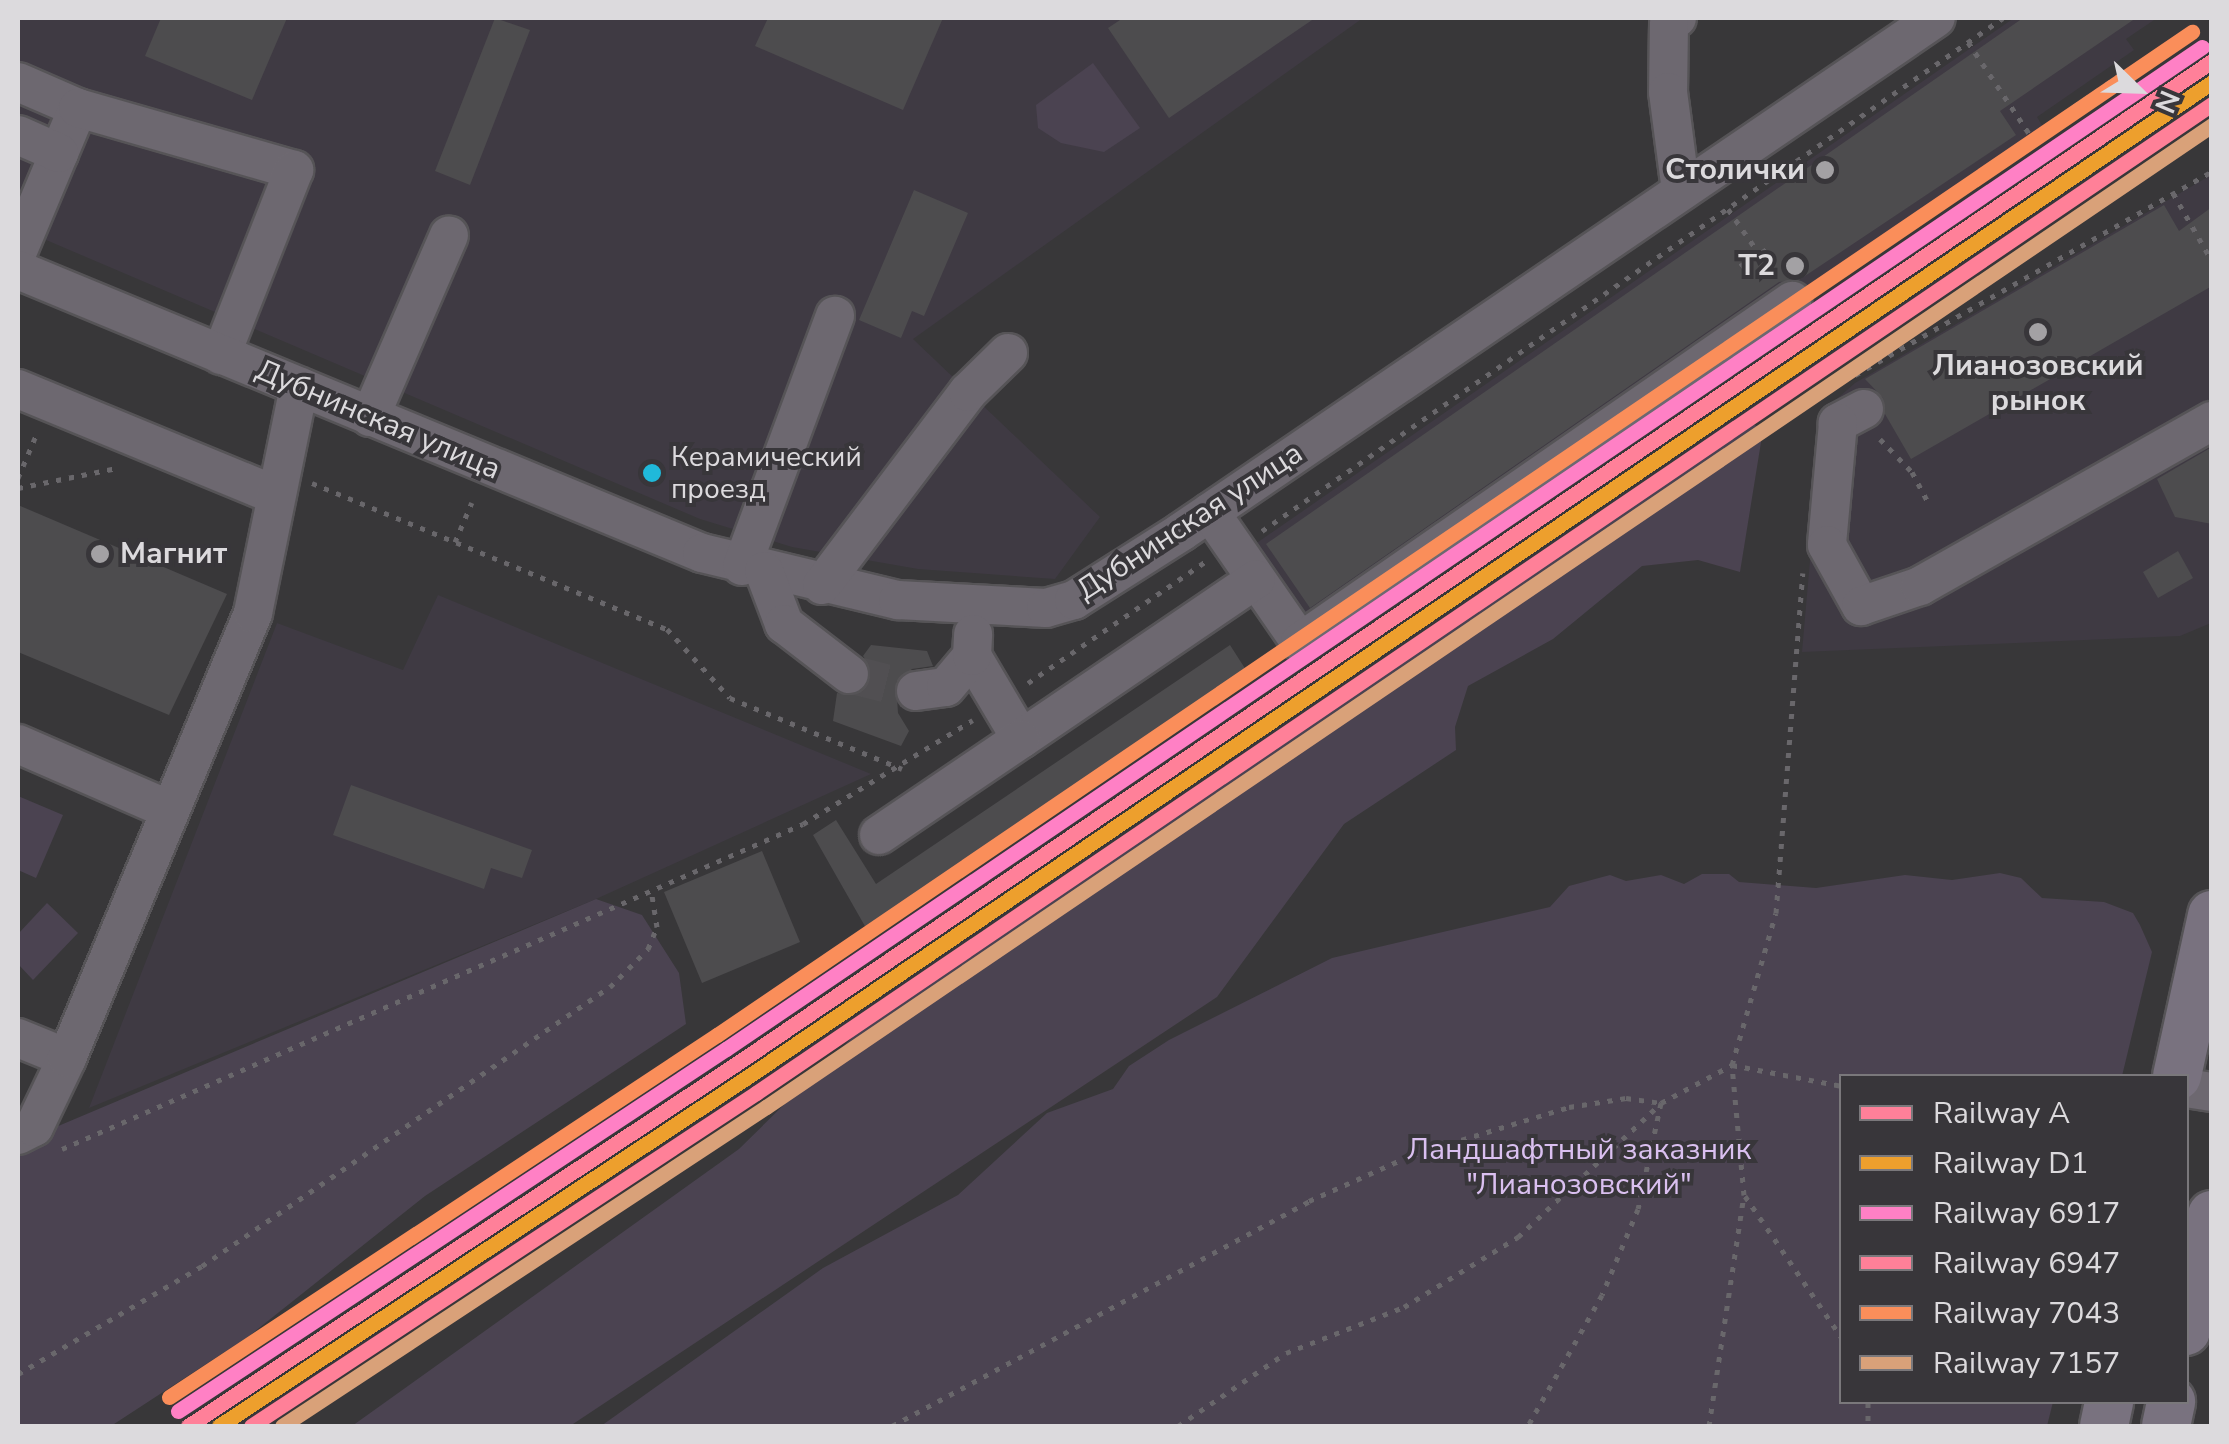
<!DOCTYPE html>
<html>
<head>
<meta charset="utf-8">
<style>
  body { margin:0 }
  #map { position:relative; width:2229px; height:1444px; overflow:hidden; background:#383739; font-family:"Nunito Sans",sans-serif }
  div>[style] { position:absolute }
  .built>* { inset:0; background:#3f3a43 }
  .green>* { inset:0; background:#4b4351 }
  .building>* { inset:0; background:#4d4c4e }
  .minor-tunnel>* { height:38px; margin-top:-19px; transform-origin:0; background:repeating-linear-gradient(90deg,#514f52 0 38px,transparent 0 57px) }
  .path>* { height:5px; margin-top:-2.5px; transform-origin:0; background:repeating-linear-gradient(90deg,#69676b 0 5px,transparent 0 13px) }
  .roads { filter:drop-shadow(2px 0 #565457) drop-shadow(-2px 0 #565457) drop-shadow(0 2px #565457) drop-shadow(0 -2px #565457) }
  .minor>* { height:38px; margin:-19px; padding:0 19px; transform-origin:19px; border-radius:19px; background:#6d6870 }
  .major>* { height:48px; margin:-24px; padding:0 24px; transform-origin:24px; border-radius:24px; background:#79727f }
  .rail-1>* { height:15px; margin:-7.5px; padding:0 7.5px; transform-origin:7.5px; border-radius:7.5px; background:#ff8099 }
  .rail-2>* { height:15px; margin:-7.5px; padding:0 7.5px; transform-origin:7.5px; border-radius:7.5px; background:#ed9f2d }
  .rail-3>* { height:15px; margin:-7.5px; padding:0 7.5px; transform-origin:7.5px; border-radius:7.5px; background:#ff80c5 }
  .rail-4>* { height:15px; margin:-7.5px; padding:0 7.5px; transform-origin:7.5px; border-radius:7.5px; background:#ff8098 }
  .rail-5>* { height:15px; margin:-7.5px; padding:0 7.5px; transform-origin:7.5px; border-radius:7.5px; background:#fa8e5a }
  .rail-6>* { height:15px; margin:-7.5px; padding:0 7.5px; transform-origin:7.5px; border-radius:7.5px; background:#d9a179 }
  .dots>* { width:28px; height:28px; translate:-50% -50%; box-sizing:border-box; border:5px solid #38363a; border-radius:50% }
  span { translate:-50% -50%; white-space:nowrap; text-align:center; line-height:1.15; -webkit-text-stroke:8px #38363a; paint-order:stroke }
  .bus-label { font-size:28px; color:#dcdadd }
  .left { translate:0 -50%; text-align:left }
  .poi-label { font-size:30px; color:#dcdadd; font-weight:700 }
  .right { translate:-100% -50%; text-align:right }
  .street-label { font-size:30px; color:#dcdadd }
  .park-label { font-size:30px; color:#dac0f0 }
  .frame { position:absolute; inset:0; border:20px solid #dcdadd; pointer-events:none }
  .legend { position:absolute; left:1839px; top:1074px; width:350px; height:330px; box-sizing:border-box; background:#38363a; border:2px solid #7a787b; margin:0; padding:12px 18px; list-style:none; font-size:30px; color:#dcdadd }
  .legend li { display:flex; align-items:center; gap:20px; height:50px }
  .legend b { width:50px; border:2px solid #7a787b }
  .north { position:absolute; left:2089px; top:40px; width:100px; height:100px; -webkit-text-stroke:8px #38363a; paint-order:stroke; rotate:113deg; font-size:28px; font-weight:700; line-height:40px; text-align:center; color:#dcdadd }
  .north::after { content:''; display:block; margin:auto; width:35px; height:45px; background:#dcdadd; clip-path:polygon(50% 0,100% 100%,50% 72%,0 100%) }
</style>
</head>
<body>
<div id="map">
  <div class="built">
    <i style="clip-path:polygon(18px 18px,1363px 18px,913px 339px,1100px 517px,1055px 579px,918px 569px,792px 547px,700px 519px,18px 228px)"></i>
    <i style="clip-path:polygon(2014px 18px,2157px 18px,2126px 39px,2134px 50px,2037px 117px,2048px 135px,1314px 644px,1248px 549px)"></i>
    <i style="clip-path:polygon(2211px 175px,2211px 623px,2180px 636px,1802px 652px,1823px 411px,1855px 383px)"></i>
    <i style="clip-path:polygon(438px 595px,871px 774px,596px 899px,89px 1108px,277px 623px,403px 670px)"></i>
  </div>
  <div class="green">
    <i style="clip-path:polygon(1093px 63px,1140px 128px,1104px 152px,1061px 143px,1038px 128px,1036px 105px)"></i>
    <i style="clip-path:polygon(1750px 422px,1763px 430px,1740px 572px,1698px 560px,1642px 566px,1553px 639px,1468px 686px,1455px 727px,1456px 750px,1344px 824px,1217px 997px,570px 1426px,352px 1426px,739px 1149px,871px 1019px)"></i>
    <i style="clip-path:polygon(18px 796px,63px 815px,36px 878px,18px 870px)"></i>
    <i style="clip-path:polygon(2000px 873px,2021px 878px,2042px 898px,2104px 902px,2133px 913px,2140px 925px,2152px 952px,2122px 1076px,1842px 1076px,1842px 1402px,2053px 1402px,2047px 1426px,601px 1426px,823px 1268px,958px 1195px,1047px 1113px,1113px 1089px,1129px 1066px,1169px 1040px,1332px 958px,1550px 907px,1569px 886px,1610px 875px,1626px 881px,1661px 875px,1684px 884px,1702px 874px,1729px 874px,1739px 882px,1816px 888px,1905px 875px,1952px 880px)"></i>
    <i style="clip-path:polygon(596px 899px,642px 915px,679px 973px,686px 1024px,425px 1196px,249px 1336px,111px 1426px,18px 1426px,18px 1143px)"></i>
    <i style="clip-path:polygon(47px 903px,78px 933px,33px 980px,18px 964px,18px 934px)"></i>
  </div>
  <div class="building">
    <i style="clip-path:polygon(161px 18px,287px 18px,252px 100px,145px 56px)"></i>
    <i style="clip-path:polygon(495px 18px,530px 30px,470px 185px,435px 171px)"></i>
    <i style="clip-path:polygon(768px 18px,943px 18px,903px 110px,755px 46px)"></i>
    <i style="clip-path:polygon(1123px 18px,1315px 18px,1169px 118px,1108px 28px)"></i>
    <i style="clip-path:polygon(2023px 18px,2136px 18px,2000px 111px,2016px 135px,1799px 280px,1779px 282px,1310px 608px,1266px 544px)"></i>
    <i style="clip-path:polygon(914px 190px,968px 213px,924px 316px,912px 311px,901px 338px,859px 320px)"></i>
    <i style="clip-path:polygon(2164px 205px,2179px 231px,2212px 207px,2212px 286px,1911px 459px,1885px 414px,1883px 398px,1865px 379px)"></i>
    <i style="clip-path:polygon(2212px 447px,2212px 524px,2175px 517px,2157px 479px)"></i>
    <i style="clip-path:polygon(18px 505px,227px 594px,169px 715px,18px 652px)"></i>
    <i style="clip-path:polygon(2178px 551px,2193px 578px,2158px 598px,2143px 572px)"></i>
    <i style="clip-path:polygon(871px 645px,927px 651px,933px 666px,912px 669px,896px 682px,898px 713px,909px 731px,901px 746px,833px 721px,837px 693px,857px 695px,867px 687px,870px 666px,863px 656px)"></i>
    <i style="clip-path:polygon(1230px 645px,1246px 670px,866px 928px,813px 835px,836px 820px,876px 884px)"></i>
    <i style="clip-path:polygon(351px 785px,532px 850px,522px 878px,491px 868px,484px 889px,333px 835px)"></i>
    <i style="clip-path:polygon(762px 851px,800px 942px,702px 983px,664px 892px)"></i>
  </div>
  <div class="minor-tunnel">
    <i style="left:849px;top:674px;width:69px;rotate:14.2deg"></i>
  </div>
  <div class="path">
    <i style="left:1968px;top:42px;width:112px;rotate:56.3deg"></i>
    <i style="left:2173px;top:193px;width:78px;rotate:60.2deg"></i>
    <i style="left:1728px;top:209px;width:80px;rotate:55.1deg"></i>
    <i style="left:1740px;top:266px;width:36px;rotate:-32deg"></i>
    <i style="left:1817px;top:284px;width:377px;rotate:-34.6deg"></i>
    <i style="left:1855px;top:375px;width:411px;rotate:-29.7deg"></i>
    <i style="left:1880px;top:439px;width:46px;rotate:45.9deg"></i>
    <i style="left:1912px;top:472px;width:34px;rotate:62deg"></i>
    <i style="left:18px;top:478px;width:49px;rotate:-67.1deg"></i>
    <i style="left:312px;top:483px;width:384px;rotate:22.4deg"></i>
    <i style="left:667px;top:629px;width:93px;rotate:47.6deg"></i>
    <i style="left:730px;top:698px;width:186px;rotate:22.4deg"></i>
    <i style="left:18px;top:488px;width:101px;rotate:-11.4deg"></i>
    <i style="left:1262px;top:531px;width:901px;rotate:-34.7deg"></i>
    <i style="left:455px;top:542px;width:43px;rotate:-67deg"></i>
    <i style="left:1028px;top:683px;width:214px;rotate:-34.4deg"></i>
    <i style="left:62px;top:1149px;width:809px;rotate:-23.68deg"></i>
    <i style="left:803px;top:824px;width:199px;rotate:-31.5deg"></i>
    <i style="left:1745px;top:1196px;width:172px;rotate:55.7deg"></i>
    <i style="left:18px;top:1374px;width:213px;rotate:-30.4deg"></i>
    <i style="left:202px;top:1266px;width:494px;rotate:-34.4deg"></i>
    <i style="left:610px;top:987px;width:54px;rotate:-45deg"></i>
    <i style="left:648px;top:949px;width:24px;rotate:-68deg"></i>
    <i style="left:657px;top:927px;width:37px;rotate:-99deg"></i>
    <i style="left:1868px;top:1402px;width:24px;rotate:90deg"></i>
    <i style="left:892px;top:1426px;width:474px;rotate:-28.3deg"></i>
    <i style="left:1309px;top:1201px;width:113px;rotate:-24.1deg"></i>
    <i style="left:1412px;top:1155px;width:164px;rotate:-17deg"></i>
    <i style="left:1569px;top:1107px;width:58px;rotate:-9deg"></i>
    <i style="left:1626px;top:1098px;width:35px;rotate:8deg"></i>
    <i style="left:1661px;top:1103px;width:108px;rotate:102.2deg"></i>
    <i style="left:1638px;top:1209px;width:93px;rotate:112.7deg"></i>
    <i style="left:1602px;top:1295px;width:150px;rotate:119.5deg"></i>
    <i style="left:1178px;top:1426px;width:130px;rotate:-34.1deg"></i>
    <i style="left:1286px;top:1353px;width:127px;rotate:-21.3deg"></i>
    <i style="left:1404px;top:1307px;width:134px;rotate:-31.6deg"></i>
    <i style="left:1518px;top:1237px;width:196px;rotate:-43.1deg"></i>
    <i style="left:1661px;top:1103px;width:81px;rotate:-28.2deg"></i>
    <i style="left:1732px;top:1065px;width:158px;rotate:-73.9deg"></i>
    <i style="left:1776px;top:913px;width:341px;rotate:-85.5deg"></i>
    <i style="left:1709px;top:1426px;width:234px;rotate:-81.4deg"></i>
    <i style="left:1744px;top:1195px;width:131px;rotate:-95.3deg"></i>
    <i style="left:1732px;top:1065px;width:112px;rotate:10.8deg"></i>
  </div>
  <div class="roads">
    <div class="minor">
      <i style="left:1677px;top:18px;width:9px;rotate:148deg"></i>
      <i style="left:1669px;top:23px;width:69px;rotate:90.8deg"></i>
      <i style="left:1668px;top:92px;width:100px;rotate:82.5deg"></i>
      <i style="left:18px;top:82px;width:65px;rotate:23.4deg"></i>
      <i style="left:78px;top:108px;width:155px;rotate:112.8deg"></i>
      <i style="left:78px;top:108px;width:225px;rotate:16deg"></i>
      <i style="left:294px;top:170px;width:199px;rotate:111.5deg"></i>
      <i style="left:18px;top:135px;width:45px;rotate:23.7deg"></i>
      <i style="left:18px;top:270px;width:740px;rotate:22.48deg"></i>
      <i style="left:702px;top:553px;width:202px;rotate:13.5deg"></i>
      <i style="left:898px;top:600px;width:148px;rotate:3.1deg"></i>
      <i style="left:1046px;top:608px;width:29px;rotate:-16deg"></i>
      <i style="left:1074px;top:600px;width:127px;rotate:-32.4deg"></i>
      <i style="left:1181px;top:532px;width:913px;rotate:-34.25deg"></i>
      <i style="left:18px;top:389px;width:278px;rotate:22.4deg"></i>
      <i style="left:1864px;top:409px;width:30px;rotate:152deg"></i>
      <i style="left:1838px;top:423px;width:122px;rotate:95.2deg"></i>
      <i style="left:1827px;top:545px;width:70px;rotate:60.9deg"></i>
      <i style="left:1861px;top:606px;width:62px;rotate:-18.7deg"></i>
      <i style="left:1920px;top:586px;width:335px;rotate:-29.5deg"></i>
      <i style="left:370px;top:417px;width:198px;rotate:-66.5deg"></i>
      <i style="left:1210px;top:512px;width:158px;rotate:55.3deg"></i>
      <i style="left:1300px;top:642px;width:599px;rotate:-34.73deg"></i>
      <i style="left:742px;top:566px;width:267px;rotate:-69.6deg"></i>
      <i style="left:764px;top:571px;width:57px;rotate:69.3deg"></i>
      <i style="left:784px;top:624px;width:82px;rotate:37.6deg"></i>
      <i style="left:822px;top:585px;width:242px;rotate:-52.9deg"></i>
      <i style="left:968px;top:392px;width:56px;rotate:-44.3deg"></i>
      <i style="left:972px;top:656px;width:96px;rotate:59.4deg"></i>
      <i style="left:1021px;top:739px;width:284px;rotate:-34.2deg"></i>
      <i style="left:916px;top:691px;width:30px;rotate:-8deg"></i>
      <i style="left:946px;top:687px;width:40px;rotate:-50deg"></i>
      <i style="left:972px;top:656px;width:22px;rotate:-87deg"></i>
      <i style="left:18px;top:744px;width:166px;rotate:23.5deg"></i>
      <i style="left:879px;top:835px;width:171px;rotate:-34.1deg"></i>
      <i style="left:18px;top:1038px;width:53px;rotate:22.2deg"></i>
      <i style="left:2186px;top:1088px;width:26px;rotate:9deg"></i>
      <i style="left:18px;top:1135px;width:18px;rotate:-27deg"></i>
      <i style="left:34px;top:1127px;width:76px;rotate:-64.4deg"></i>
      <i style="left:67px;top:1058px;width:482px;rotate:-67.3deg"></i>
      <i style="left:253px;top:613px;width:231px;rotate:-78.5deg"></i>
    </div>
    <div class="major">
      <i style="left:2177px;top:1076px;width:165px;rotate:-77.7deg"></i>
      <i style="left:2186px;top:1331px;width:119px;rotate:-77.4deg"></i>
      <i style="left:2104px;top:1426px;width:25px;rotate:-78deg"></i>
      <i style="left:2166px;top:1426px;width:25px;rotate:-78deg"></i>
    </div>
  </div>
  <div class="rail-1">
    <i style="left:188px;top:1426px;width:657px;rotate:-33.45deg"></i>
    <i style="left:736px;top:1064px;width:1785px;rotate:-34.2deg"></i>
  </div>
  <div class="rail-2">
    <i style="left:219px;top:1426px;width:632px;rotate:-33.44deg"></i>
    <i style="left:746px;top:1078px;width:1772px;rotate:-34.19deg"></i>
  </div>
  <div class="rail-3">
    <i style="left:178px;top:1411px;width:657px;rotate:-33.45deg"></i>
    <i style="left:726px;top:1049px;width:1784px;rotate:-34.17deg"></i>
  </div>
  <div class="rail-4">
    <i style="left:251px;top:1426px;width:605px;rotate:-33.4deg"></i>
    <i style="left:756px;top:1093px;width:1760px;rotate:-34.19deg"></i>
  </div>
  <div class="rail-5">
    <i style="left:169px;top:1397px;width:657px;rotate:-33.45deg"></i>
    <i style="left:717px;top:1035px;width:1784px;rotate:-34.22deg"></i>
  </div>
  <div class="rail-6">
    <i style="left:282px;top:1426px;width:580px;rotate:-33.39deg"></i>
    <i style="left:766px;top:1107px;width:1748px;rotate:-34.18deg"></i>
  </div>
  <div class="dots">
    <i style="left:1825px;top:170px;background:#a3a1a4"></i>
    <i style="left:1795px;top:266px;background:#a3a1a4"></i>
    <i style="left:2038px;top:332px;background:#a3a1a4"></i>
    <i style="left:652px;top:473px;background:#20b9da"></i>
    <i style="left:100px;top:554px;background:#a3a1a4"></i>
  </div>
  <div class="bus-label">
    <span class="left" style="left:671px;top:473px">Керамический<br>проезд</span>
  </div>
  <div class="poi-label">
    <span class="right" style="left:1805px;top:170px">Столички</span>
    <span class="right" style="left:1775px;top:266px">T2</span>
    <span style="left:2038px;top:383px">Лианозовский<br>рынок</span>
    <span class="left" style="left:120px;top:554px">Магнит</span>
  </div>
  <div class="street-label">
    <span style="left:378px;top:420px;rotate:23deg">Дубнинская улица</span>
    <span style="left:1190px;top:522px;rotate:-33deg">Дубнинская улица</span>
  </div>
  <div class="park-label">
    <span style="left:1579px;top:1167px">Ландшафтный заказник<br>"Лианозовский"</span>
  </div>
  <div class="frame"></div>
  <ul class="legend">
  <li><b style="height:12px;background:#ff8099"></b>Railway A</li>
  <li><b style="height:12px;background:#ed9f2d"></b>Railway D1</li>
  <li><b style="height:12px;background:#ff80c5"></b>Railway 6917</li>
  <li><b style="height:12px;background:#ff8098"></b>Railway 6947</li>
  <li><b style="height:12px;background:#fa8e5a"></b>Railway 7043</li>
  <li><b style="height:12px;background:#d9a179"></b>Railway 7157</li>
  </ul>
  <div class="north">N</div>
</div>
</body>
</html>
